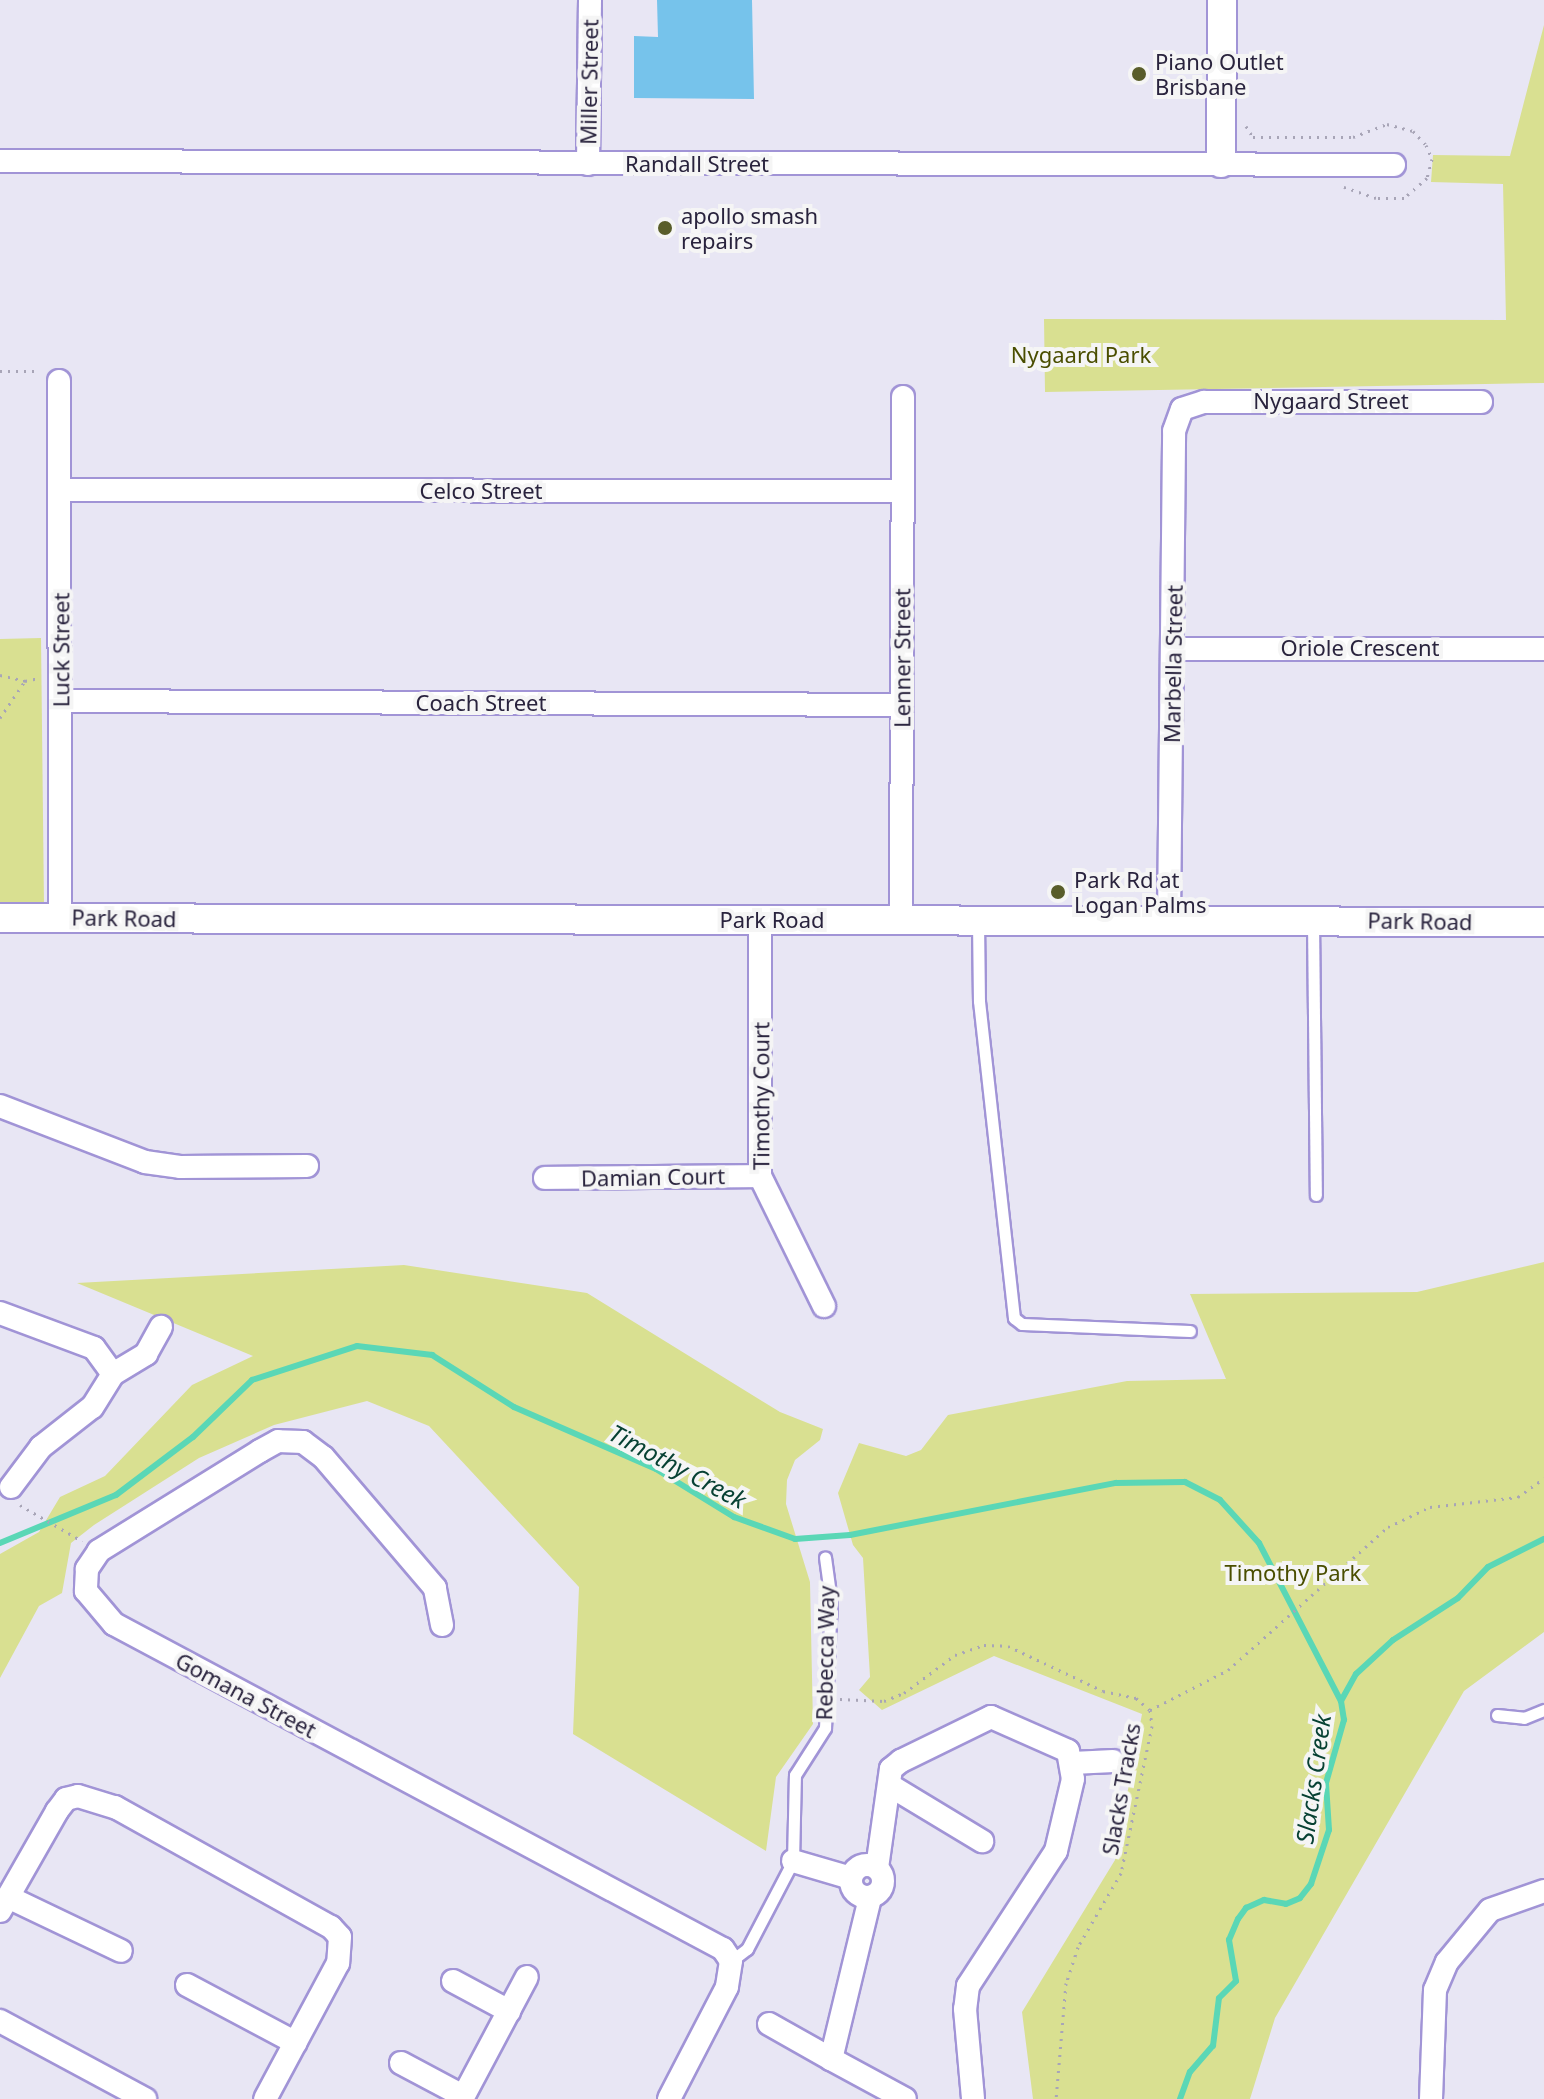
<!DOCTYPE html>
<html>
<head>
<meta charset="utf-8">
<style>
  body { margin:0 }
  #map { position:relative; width:1544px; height:2099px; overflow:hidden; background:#e8e6f4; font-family:"Noto Sans",sans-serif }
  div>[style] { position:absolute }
  .green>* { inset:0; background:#d9e091 }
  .stream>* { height:6px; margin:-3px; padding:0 3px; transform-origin:3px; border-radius:3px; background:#5ad7b6 }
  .building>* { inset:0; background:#76c3eb }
  .path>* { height:3px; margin-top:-1.5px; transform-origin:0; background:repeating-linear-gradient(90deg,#a8a5b7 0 2px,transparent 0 8px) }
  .roads { filter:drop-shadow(2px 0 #a194d6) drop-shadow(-2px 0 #a194d6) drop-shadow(0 2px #a194d6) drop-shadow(0 -2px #a194d6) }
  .service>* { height:11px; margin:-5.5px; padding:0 5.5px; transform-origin:5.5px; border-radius:5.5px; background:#fff }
  .minor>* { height:22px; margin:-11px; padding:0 11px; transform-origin:11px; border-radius:11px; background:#fff }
  .minor>.ring { margin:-11px; padding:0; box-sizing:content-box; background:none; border:22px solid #fff; border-radius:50% }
  .tertiary>* { height:28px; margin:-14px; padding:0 14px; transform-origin:14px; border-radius:14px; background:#fff }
  .dots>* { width:22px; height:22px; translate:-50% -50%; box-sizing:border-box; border:4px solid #f5f5f5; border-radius:50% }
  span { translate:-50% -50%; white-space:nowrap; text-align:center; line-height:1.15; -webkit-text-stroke:8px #f5f5f5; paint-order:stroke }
  .poi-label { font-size:22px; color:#29233d }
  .left { translate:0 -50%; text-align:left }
  .street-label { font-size:22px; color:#29233d }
  .park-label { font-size:22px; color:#4a4e00 }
  .water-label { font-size:24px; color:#074133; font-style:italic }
</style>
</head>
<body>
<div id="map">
  <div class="green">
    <i style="clip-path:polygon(1544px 25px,1544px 383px,1045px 392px,1044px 319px,1506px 320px,1503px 184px,1431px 182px,1433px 155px,1510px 156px)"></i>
    <i style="clip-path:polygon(41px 638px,44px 906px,0 907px,0 639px)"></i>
    <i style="clip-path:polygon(1544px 1262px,1544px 1632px,1464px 1691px,1275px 2018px,1250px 2099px,1033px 2099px,1022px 2012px,1115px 1860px,1142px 1714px,994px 1656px,882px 1710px,859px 1690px,870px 1677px,863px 1558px,853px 1545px,838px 1493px,859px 1443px,906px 1456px,921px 1450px,948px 1415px,1127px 1381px,1226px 1379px,1190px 1294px,1417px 1292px)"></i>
    <i style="clip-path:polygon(404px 1265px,587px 1293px,780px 1412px,823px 1429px,820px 1440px,795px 1460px,787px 1480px,786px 1504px,810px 1582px,813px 1724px,776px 1777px,766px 1851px,573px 1734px,579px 1587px,429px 1426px,367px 1401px,274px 1425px,199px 1458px,94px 1525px,71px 1543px,62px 1593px,39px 1606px,0 1678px,0 1554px,39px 1532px,60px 1497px,105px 1476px,192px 1385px,253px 1356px,77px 1283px)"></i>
  </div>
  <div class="stream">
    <i style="left:0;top:1543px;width:126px;rotate:-22.5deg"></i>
    <i style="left:116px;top:1495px;width:96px;rotate:-37deg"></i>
    <i style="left:193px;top:1437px;width:82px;rotate:-44deg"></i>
    <i style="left:252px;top:1380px;width:110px;rotate:-17.9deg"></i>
    <i style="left:357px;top:1346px;width:76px;rotate:6.8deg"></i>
    <i style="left:432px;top:1355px;width:97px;rotate:32.4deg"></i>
    <i style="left:514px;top:1407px;width:155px;rotate:23.6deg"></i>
    <i style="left:656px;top:1469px;width:92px;rotate:31.6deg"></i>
    <i style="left:734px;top:1517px;width:65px;rotate:19.8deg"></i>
    <i style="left:795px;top:1539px;width:55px;rotate:-4.2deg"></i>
    <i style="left:850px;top:1535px;width:271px;rotate:-11.1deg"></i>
    <i style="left:1116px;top:1483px;width:69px;rotate:-0.8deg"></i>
    <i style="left:1185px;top:1482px;width:39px;rotate:27deg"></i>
    <i style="left:1220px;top:1500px;width:58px;rotate:47.8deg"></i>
    <i style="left:1259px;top:1543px;width:178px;rotate:62.6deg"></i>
    <i style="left:1180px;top:2099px;width:29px;rotate:-70deg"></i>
    <i style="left:1190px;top:2072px;width:35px;rotate:-49deg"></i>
    <i style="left:1213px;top:2046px;width:48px;rotate:-82.9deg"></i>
    <i style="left:1219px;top:1998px;width:24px;rotate:-45deg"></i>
    <i style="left:1236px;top:1981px;width:42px;rotate:-99.7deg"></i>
    <i style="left:1229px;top:1940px;width:23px;rotate:-67deg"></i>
    <i style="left:1238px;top:1919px;width:14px;rotate:-54deg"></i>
    <i style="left:1246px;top:1908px;width:20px;rotate:-24deg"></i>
    <i style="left:1264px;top:1900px;width:22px;rotate:10deg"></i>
    <i style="left:1286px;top:1904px;width:15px;rotate:-23deg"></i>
    <i style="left:1300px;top:1898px;width:18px;rotate:-52deg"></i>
    <i style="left:1311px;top:1884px;width:57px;rotate:-71.6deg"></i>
    <i style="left:1329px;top:1830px;width:47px;rotate:-93.7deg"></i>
    <i style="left:1326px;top:1783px;width:66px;rotate:-74.1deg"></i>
    <i style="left:1344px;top:1720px;width:19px;rotate:-99deg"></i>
    <i style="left:1341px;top:1701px;width:31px;rotate:-61deg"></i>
    <i style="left:1356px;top:1674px;width:50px;rotate:-42.6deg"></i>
    <i style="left:1393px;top:1640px;width:77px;rotate:-32.9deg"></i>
    <i style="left:1458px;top:1598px;width:43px;rotate:-45.9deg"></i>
    <i style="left:1488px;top:1567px;width:63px;rotate:-26.6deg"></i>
  </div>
  <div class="building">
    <i style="clip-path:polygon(657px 0,752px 0,754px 99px,634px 98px,634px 36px,658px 37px)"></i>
  </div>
  <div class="path">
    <i style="left:1246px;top:126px;width:13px;rotate:58deg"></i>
    <i style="left:1253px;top:137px;width:100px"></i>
    <i style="left:1353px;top:137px;width:36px;rotate:-21deg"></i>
    <i style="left:1387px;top:124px;width:27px;rotate:15deg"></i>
    <i style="left:1413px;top:131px;width:19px;rotate:47deg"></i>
    <i style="left:1426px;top:145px;width:15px;rotate:67deg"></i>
    <i style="left:1432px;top:159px;width:20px;rotate:105deg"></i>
    <i style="left:1427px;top:178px;width:30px;rotate:139deg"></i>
    <i style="left:1404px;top:198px;width:28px;rotate:180deg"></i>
    <i style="left:1376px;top:198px;width:34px;rotate:-161deg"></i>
    <i style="left:0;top:371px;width:40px"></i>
    <i style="left:0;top:675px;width:26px;rotate:13deg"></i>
    <i style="left:25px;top:681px;width:14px;rotate:-12deg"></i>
    <i style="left:0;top:718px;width:45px;rotate:-56deg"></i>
    <i style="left:20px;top:1505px;width:72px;rotate:30.1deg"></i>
    <i style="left:840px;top:1699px;width:44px;rotate:2.6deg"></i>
    <i style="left:884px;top:1701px;width:22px;rotate:-22deg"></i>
    <i style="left:904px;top:1693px;width:64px;rotate:-36.7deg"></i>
    <i style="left:955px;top:1655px;width:31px;rotate:-19deg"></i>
    <i style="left:984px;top:1645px;width:24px;rotate:2deg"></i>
    <i style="left:1008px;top:1646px;width:105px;rotate:25.3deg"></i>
    <i style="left:1103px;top:1691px;width:34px;rotate:12deg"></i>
    <i style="left:1136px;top:1698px;width:18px;rotate:41deg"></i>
    <i style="left:1150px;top:1710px;width:16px;rotate:83deg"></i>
    <i style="left:1152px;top:1726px;width:150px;rotate:101.9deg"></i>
    <i style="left:1121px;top:1873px;width:86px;rotate:120.2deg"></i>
    <i style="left:1078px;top:1947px;width:38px;rotate:108deg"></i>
    <i style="left:1066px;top:1983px;width:116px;rotate:94.9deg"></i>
    <i style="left:1150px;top:1710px;width:88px;rotate:-27.1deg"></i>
    <i style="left:1228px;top:1670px;width:215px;rotate:-41.8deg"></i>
    <i style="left:1388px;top:1527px;width:47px;rotate:-25.5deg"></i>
    <i style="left:1430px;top:1507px;width:89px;rotate:-6.5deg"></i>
    <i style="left:1518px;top:1497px;width:32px;rotate:-36deg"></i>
  </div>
  <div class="roads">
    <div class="service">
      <i style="left:978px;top:921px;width:80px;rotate:89.3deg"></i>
      <i style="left:979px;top:1001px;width:319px;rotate:83.7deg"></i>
      <i style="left:1014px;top:1318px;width:10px;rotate:37deg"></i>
      <i style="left:1022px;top:1324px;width:168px;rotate:2.4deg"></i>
      <i style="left:1313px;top:921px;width:274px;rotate:89.4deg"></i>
      <i style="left:1497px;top:1715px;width:27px;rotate:6deg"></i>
      <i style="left:1524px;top:1718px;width:22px;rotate:-22deg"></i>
      <i style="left:731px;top:1961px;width:20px;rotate:-37deg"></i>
      <i style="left:747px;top:1949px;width:99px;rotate:-62.4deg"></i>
      <i style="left:793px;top:1861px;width:86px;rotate:-88.7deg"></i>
      <i style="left:795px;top:1775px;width:56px;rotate:-57.4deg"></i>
      <i style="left:825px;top:1728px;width:127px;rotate:-87.3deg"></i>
      <i style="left:831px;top:1601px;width:44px;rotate:-97.8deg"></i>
    </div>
    <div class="minor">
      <i style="left:0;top:161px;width:1394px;rotate:0.16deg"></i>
      <i style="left:588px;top:164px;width:164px;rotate:-89.3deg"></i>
      <i style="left:59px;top:381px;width:537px;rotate:89.89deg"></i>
      <i style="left:61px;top:490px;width:840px;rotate:0.07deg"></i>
      <i style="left:1175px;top:649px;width:369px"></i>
      <i style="left:61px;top:701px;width:841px;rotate:0.27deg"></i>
      <i style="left:901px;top:919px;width:522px;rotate:-89.78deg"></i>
      <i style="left:760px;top:920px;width:256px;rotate:90deg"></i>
      <i style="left:760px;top:1176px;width:145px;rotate:63.8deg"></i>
      <i style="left:1169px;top:920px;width:489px;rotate:-89.4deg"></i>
      <i style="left:1174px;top:431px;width:23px;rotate:-70deg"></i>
      <i style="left:1182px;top:409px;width:23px;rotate:-18deg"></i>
      <i style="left:1204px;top:402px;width:277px"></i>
      <i style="left:0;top:1106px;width:155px;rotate:21.1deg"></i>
      <i style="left:145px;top:1162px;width:35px;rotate:8deg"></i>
      <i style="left:180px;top:1167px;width:127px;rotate:-0.5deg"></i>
      <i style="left:545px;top:1178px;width:215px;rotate:-0.5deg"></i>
      <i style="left:0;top:1313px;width:100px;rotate:20.4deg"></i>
      <i style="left:94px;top:1348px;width:32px;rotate:54deg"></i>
      <i style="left:113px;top:1374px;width:39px;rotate:122deg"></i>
      <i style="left:92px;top:1407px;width:65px;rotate:141.9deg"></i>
      <i style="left:41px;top:1447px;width:50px;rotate:126.9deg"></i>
      <i style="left:113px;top:1374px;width:39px;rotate:-31deg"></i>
      <i style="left:146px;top:1354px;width:31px;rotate:-61deg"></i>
      <i style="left:442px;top:1625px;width:38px;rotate:-101deg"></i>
      <i style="left:435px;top:1588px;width:172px;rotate:-130.5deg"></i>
      <i style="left:323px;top:1457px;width:25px;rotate:-143deg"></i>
      <i style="left:303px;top:1442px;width:25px;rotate:-178deg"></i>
      <i style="left:278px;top:1441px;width:21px;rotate:151deg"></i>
      <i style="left:260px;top:1451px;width:190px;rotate:148.2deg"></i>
      <i style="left:99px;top:1551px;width:22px;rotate:124deg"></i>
      <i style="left:87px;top:1569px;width:22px;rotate:93deg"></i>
      <i style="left:86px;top:1591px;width:43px;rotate:49.7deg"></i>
      <i style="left:114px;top:1624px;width:690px;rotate:28.09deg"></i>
      <i style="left:723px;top:1949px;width:14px;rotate:56deg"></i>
      <i style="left:731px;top:1961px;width:26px;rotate:99deg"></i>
      <i style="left:727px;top:1987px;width:126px;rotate:117.4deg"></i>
      <i style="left:1073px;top:1763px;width:40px;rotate:-2.9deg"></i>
      <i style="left:889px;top:1785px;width:109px;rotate:31.1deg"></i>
      <i style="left:793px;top:1861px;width:60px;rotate:16.3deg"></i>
      <i class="ring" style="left:851px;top:1865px;width:10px;height:10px"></i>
      <i style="left:877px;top:1868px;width:100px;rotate:-82deg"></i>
      <i style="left:891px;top:1769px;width:13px;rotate:-39deg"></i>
      <i style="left:901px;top:1761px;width:100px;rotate:-26.1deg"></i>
      <i style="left:991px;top:1717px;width:84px;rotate:23.8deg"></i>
      <i style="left:1068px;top:1751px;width:28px;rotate:80deg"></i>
      <i style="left:1073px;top:1779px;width:74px;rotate:103.3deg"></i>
      <i style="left:1056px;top:1851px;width:161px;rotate:123.1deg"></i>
      <i style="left:968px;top:1986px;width:23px;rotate:97deg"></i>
      <i style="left:965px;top:2009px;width:90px;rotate:84.9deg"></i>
      <i style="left:8px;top:1897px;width:125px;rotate:25.5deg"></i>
      <i style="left:870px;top:1898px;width:166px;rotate:103.6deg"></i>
      <i style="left:831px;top:2059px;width:84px;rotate:28.4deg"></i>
      <i style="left:0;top:1911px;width:115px;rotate:-60.3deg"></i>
      <i style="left:57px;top:1811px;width:15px;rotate:-53deg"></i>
      <i style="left:66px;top:1799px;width:12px;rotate:-14deg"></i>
      <i style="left:78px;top:1796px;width:39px;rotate:17deg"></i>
      <i style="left:115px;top:1807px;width:247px;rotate:29.1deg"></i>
      <i style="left:331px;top:1927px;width:13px;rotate:48deg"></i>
      <i style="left:340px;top:1937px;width:26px;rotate:94deg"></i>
      <i style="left:338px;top:1963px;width:154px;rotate:118.2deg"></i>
      <i style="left:453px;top:1981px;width:64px;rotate:28.2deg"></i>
      <i style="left:187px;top:1985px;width:123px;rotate:28deg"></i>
      <i style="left:0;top:2021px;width:165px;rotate:28.3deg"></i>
      <i style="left:769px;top:2024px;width:71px;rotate:29.4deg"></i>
      <i style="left:401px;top:2063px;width:70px;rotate:28deg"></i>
      <i style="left:462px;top:2099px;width:138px;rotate:-62deg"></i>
      <i style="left:1431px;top:2099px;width:109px;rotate:-87.9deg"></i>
      <i style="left:1435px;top:1990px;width:30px;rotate:-67deg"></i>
      <i style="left:1447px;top:1962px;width:67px;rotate:-50.4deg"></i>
      <i style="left:1490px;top:1910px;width:57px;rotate:-19.4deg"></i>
    </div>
    <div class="tertiary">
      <i style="left:1221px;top:163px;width:163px;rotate:-89.6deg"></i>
      <i style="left:0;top:918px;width:1544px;rotate:0.15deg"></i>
    </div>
  </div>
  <div class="dots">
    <i style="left:1139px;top:74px;background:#595d2a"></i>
    <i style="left:665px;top:228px;background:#595d2a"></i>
    <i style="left:1058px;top:892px;background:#595d2a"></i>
  </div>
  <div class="poi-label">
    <span class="left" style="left:1155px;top:74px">Piano Outlet<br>Brisbane</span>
    <span class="left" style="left:681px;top:228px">apollo smash<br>repairs</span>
    <span class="left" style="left:1074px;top:892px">Park Rd at<br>Logan Palms</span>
  </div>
  <div class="street-label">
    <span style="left:589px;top:82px;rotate:-89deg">Miller Street</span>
    <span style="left:697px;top:164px">Randall Street</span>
    <span style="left:1331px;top:401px">Nygaard Street</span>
    <span style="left:481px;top:491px">Celco Street</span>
    <span style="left:1360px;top:648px">Oriole Crescent</span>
    <span style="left:61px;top:650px;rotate:-90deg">Luck Street</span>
    <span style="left:902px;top:658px;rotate:-90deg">Lenner Street</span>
    <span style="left:1173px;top:664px;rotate:-89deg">Marbella Street</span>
    <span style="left:481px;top:703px">Coach Street</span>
    <span style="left:124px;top:918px;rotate:1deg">Park Road</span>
    <span style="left:772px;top:920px">Park Road</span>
    <span style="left:1420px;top:921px;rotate:1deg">Park Road</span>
    <span style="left:761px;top:1096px;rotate:-90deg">Timothy Court</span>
    <span style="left:653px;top:1177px;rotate:-1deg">Damian Court</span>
    <span style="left:825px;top:1653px;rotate:-89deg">Rebecca Way</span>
    <span style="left:246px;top:1695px;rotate:28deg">Gomana Street</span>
    <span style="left:1121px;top:1789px;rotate:-80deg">Slacks Tracks</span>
  </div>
  <div class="park-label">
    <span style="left:1081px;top:355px">Nygaard Park</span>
    <span style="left:1293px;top:1573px">Timothy Park</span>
  </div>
  <div class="water-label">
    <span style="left:678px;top:1466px;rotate:28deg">Timothy Creek</span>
    <span style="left:1313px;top:1779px;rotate:-82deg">Slacks Creek</span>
  </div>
</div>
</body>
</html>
